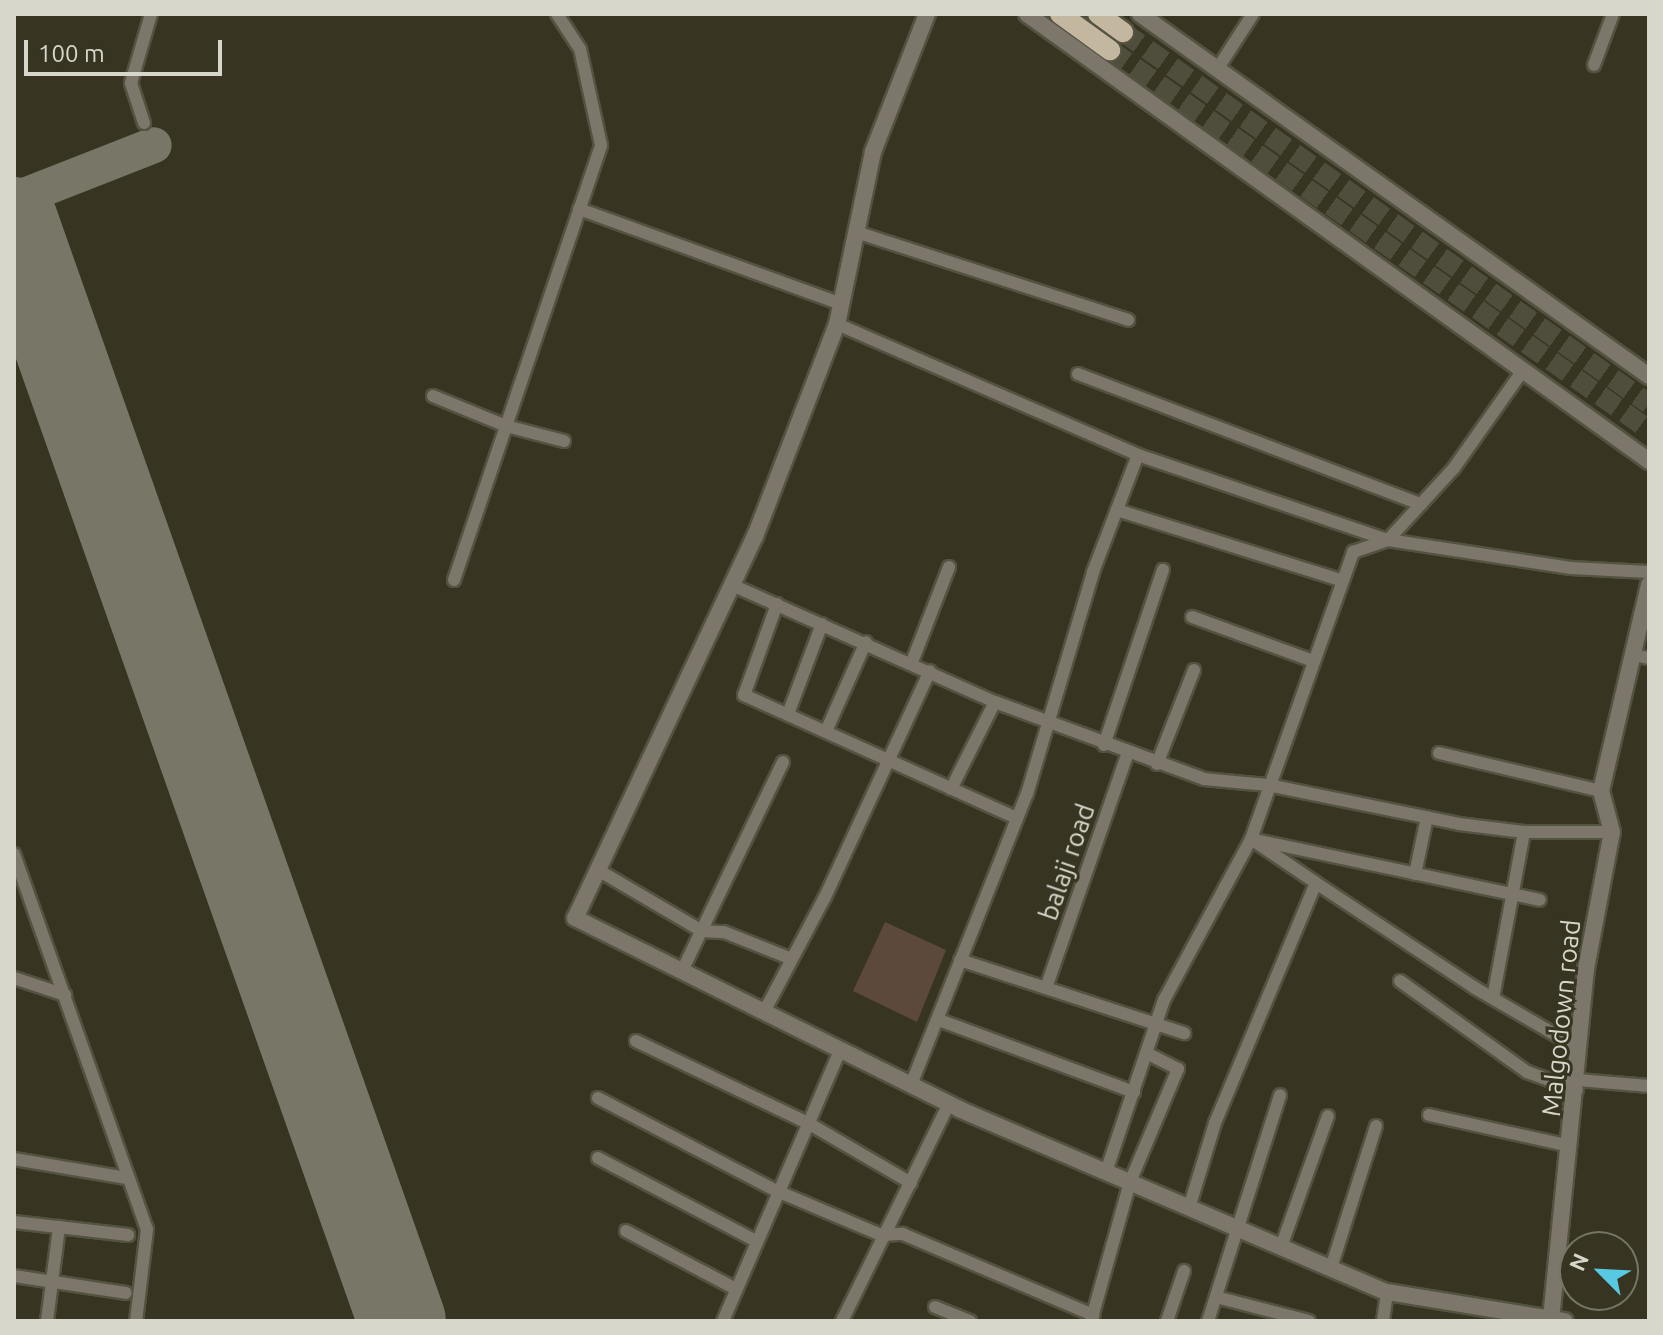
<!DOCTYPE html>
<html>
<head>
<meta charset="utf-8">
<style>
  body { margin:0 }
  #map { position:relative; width:1663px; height:1335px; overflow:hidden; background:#373522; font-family:Ubuntu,sans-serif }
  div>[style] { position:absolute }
  .green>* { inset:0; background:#5c493b }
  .taxiway>* { height:36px; margin:-18px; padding:0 18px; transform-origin:18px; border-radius:18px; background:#787667 }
  .runway>* { height:88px; margin:-44px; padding:0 44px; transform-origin:44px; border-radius:44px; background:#787667 }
  .primary-tunnel>* { height:20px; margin-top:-10px; transform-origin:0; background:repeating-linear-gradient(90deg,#4f4d3b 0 20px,transparent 0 30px) }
  .roads { filter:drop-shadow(2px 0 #545240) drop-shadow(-2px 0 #545240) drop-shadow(0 2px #545240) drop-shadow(0 -2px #545240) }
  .minor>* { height:12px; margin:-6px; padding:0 6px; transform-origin:6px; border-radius:6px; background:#7c766b }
  .tertiary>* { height:16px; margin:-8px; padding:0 8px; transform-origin:8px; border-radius:8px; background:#7c766b }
  .primary>* { height:20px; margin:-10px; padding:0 10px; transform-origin:10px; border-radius:10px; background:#c4b7a0 }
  span { translate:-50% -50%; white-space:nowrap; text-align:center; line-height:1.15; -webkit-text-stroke:6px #373522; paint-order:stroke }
  .street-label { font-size:26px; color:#d7d6cb }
  .frame { position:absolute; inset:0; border:16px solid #d7d6cb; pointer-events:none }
  .north { position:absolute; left:1559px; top:1231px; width:80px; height:80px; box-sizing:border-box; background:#373522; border:2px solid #777566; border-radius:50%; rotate:294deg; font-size:22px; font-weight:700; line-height:32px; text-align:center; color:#d7d6cb }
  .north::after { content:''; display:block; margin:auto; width:28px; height:36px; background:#57c9e2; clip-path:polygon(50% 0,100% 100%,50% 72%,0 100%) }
  .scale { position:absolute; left:24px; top:40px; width:198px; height:36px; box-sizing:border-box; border:4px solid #d7d6cb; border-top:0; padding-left:10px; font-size:24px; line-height:28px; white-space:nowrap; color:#d7d6cb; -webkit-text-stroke:6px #373522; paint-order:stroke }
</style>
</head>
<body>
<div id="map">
  <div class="green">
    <i style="clip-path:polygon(885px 922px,946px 950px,917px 1022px,853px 991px)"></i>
  </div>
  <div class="taxiway">
    <i style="left:14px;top:200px;width:150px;rotate:-21.4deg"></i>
  </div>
  <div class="runway">
    <i style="left:14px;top:221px;width:1166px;rotate:70.57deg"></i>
  </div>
  <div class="primary-tunnel">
    <i style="left:1123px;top:32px;width:644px;rotate:35.27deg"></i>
    <i style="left:1110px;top:50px;width:659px;rotate:35.18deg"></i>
  </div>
  <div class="roads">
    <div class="minor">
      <i style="left:1594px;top:65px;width:54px;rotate:-69.6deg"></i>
      <i style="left:1218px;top:68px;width:64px;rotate:-57.1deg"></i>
      <i style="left:144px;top:123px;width:42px;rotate:-108deg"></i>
      <i style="left:131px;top:83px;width:72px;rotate:-73.8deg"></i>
      <i style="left:579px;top:209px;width:279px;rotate:19.9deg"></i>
      <i style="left:856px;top:232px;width:286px;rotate:17.9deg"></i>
      <i style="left:837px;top:324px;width:328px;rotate:23.5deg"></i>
      <i style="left:1138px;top:455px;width:264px;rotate:18.8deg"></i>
      <i style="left:1388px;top:540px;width:98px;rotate:-47.5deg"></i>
      <i style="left:1454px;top:468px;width:116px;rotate:-54.8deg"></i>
      <i style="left:1078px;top:374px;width:367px;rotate:20.8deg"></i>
      <i style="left:433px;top:396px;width:79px;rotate:22.3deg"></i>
      <i style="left:506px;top:426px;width:60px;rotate:14.5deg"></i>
      <i style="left:1117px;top:510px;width:234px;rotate:17.4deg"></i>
      <i style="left:454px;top:580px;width:459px;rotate:-71.3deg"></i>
      <i style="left:601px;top:145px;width:98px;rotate:-102.3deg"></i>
      <i style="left:580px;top:49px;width:42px;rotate:-123.3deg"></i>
      <i style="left:732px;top:585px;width:288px;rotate:24deg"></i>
      <i style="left:995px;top:702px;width:223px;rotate:20.2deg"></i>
      <i style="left:1204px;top:779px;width:64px;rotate:5.4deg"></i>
      <i style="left:1268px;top:785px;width:195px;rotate:11.5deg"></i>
      <i style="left:1459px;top:824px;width:65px;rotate:7deg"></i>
      <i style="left:1524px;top:832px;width:88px"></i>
      <i style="left:777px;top:604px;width:97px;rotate:109.9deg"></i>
      <i style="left:744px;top:695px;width:299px;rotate:24.3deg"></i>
      <i style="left:1192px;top:617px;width:127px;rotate:19.9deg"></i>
      <i style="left:1633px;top:655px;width:16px;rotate:11deg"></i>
      <i style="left:912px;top:662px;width:102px;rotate:-68.7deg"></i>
      <i style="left:788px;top:714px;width:96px;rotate:-69.3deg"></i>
      <i style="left:827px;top:729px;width:95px;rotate:-65.9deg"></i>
      <i style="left:1104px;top:745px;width:185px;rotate:-71.4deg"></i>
      <i style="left:1439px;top:753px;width:166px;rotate:13.2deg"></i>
      <i style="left:1157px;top:764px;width:101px;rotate:-68.5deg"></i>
      <i style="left:951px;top:789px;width:97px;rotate:-63.2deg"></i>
      <i style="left:1251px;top:839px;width:295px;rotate:11.9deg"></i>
      <i style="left:1257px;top:843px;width:71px;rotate:34.1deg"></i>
      <i style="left:14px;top:854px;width:398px;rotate:70.5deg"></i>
      <i style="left:147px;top:1229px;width:93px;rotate:96.8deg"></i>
      <i style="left:598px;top:870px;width:121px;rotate:30.4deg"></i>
      <i style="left:702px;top:931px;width:22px;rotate:3deg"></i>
      <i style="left:724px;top:932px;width:73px;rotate:21.7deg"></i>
      <i style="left:1415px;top:874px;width:58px;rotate:-78.1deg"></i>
      <i style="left:960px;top:960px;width:236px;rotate:18.1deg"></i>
      <i style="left:682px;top:971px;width:232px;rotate:-64.2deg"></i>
      <i style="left:14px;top:978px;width:54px;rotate:18.4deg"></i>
      <i style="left:1400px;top:981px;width:156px;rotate:35.6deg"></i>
      <i style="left:1527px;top:1072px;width:53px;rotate:19.8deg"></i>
      <i style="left:1047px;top:985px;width:246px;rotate:-70.8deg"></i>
      <i style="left:1493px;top:998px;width:169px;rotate:-79.4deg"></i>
      <i style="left:764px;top:1012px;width:130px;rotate:-62.1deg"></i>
      <i style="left:825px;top:897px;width:249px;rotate:-65.1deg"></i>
      <i style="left:939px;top:1020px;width:208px;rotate:20.3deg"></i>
      <i style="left:636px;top:1041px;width:191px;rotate:25.5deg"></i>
      <i style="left:808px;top:1123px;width:119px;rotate:30.2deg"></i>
      <i style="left:1578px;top:1080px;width:71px;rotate:4.8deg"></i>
      <i style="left:911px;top:1085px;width:313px;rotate:-68.3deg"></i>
      <i style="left:1027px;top:794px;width:232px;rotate:-73.4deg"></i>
      <i style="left:1093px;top:572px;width:125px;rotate:-69deg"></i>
      <i style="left:598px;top:1098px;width:202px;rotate:27.5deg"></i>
      <i style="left:777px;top:1191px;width:113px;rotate:22.9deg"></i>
      <i style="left:881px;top:1235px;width:22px;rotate:-3deg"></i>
      <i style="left:903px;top:1234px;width:207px;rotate:23.1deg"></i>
      <i style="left:1429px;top:1115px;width:144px;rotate:12.4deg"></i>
      <i style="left:598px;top:1158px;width:178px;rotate:27.7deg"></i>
      <i style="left:14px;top:1159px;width:114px;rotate:9.6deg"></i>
      <i style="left:1106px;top:1172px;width:182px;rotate:-71.4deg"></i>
      <i style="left:1164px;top:1000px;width:183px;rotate:-61.6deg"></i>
      <i style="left:1251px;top:839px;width:305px;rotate:-70.4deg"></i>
      <i style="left:1353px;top:552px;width:37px;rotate:-19deg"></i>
      <i style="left:1388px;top:540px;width:185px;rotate:8.7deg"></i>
      <i style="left:1571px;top:568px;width:78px;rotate:2.9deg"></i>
      <i style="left:1189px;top:1208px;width:89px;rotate:-73deg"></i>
      <i style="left:1215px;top:1123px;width:260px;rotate:-67.2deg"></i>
      <i style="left:1316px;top:883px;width:191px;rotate:33.4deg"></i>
      <i style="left:1475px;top:988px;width:121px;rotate:30.2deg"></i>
      <i style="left:14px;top:1222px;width:115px;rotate:6.5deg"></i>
      <i style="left:626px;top:1231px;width:124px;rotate:27.8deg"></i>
      <i style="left:1281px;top:1247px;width:139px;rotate:-70.3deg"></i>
      <i style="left:1331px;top:1268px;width:149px;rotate:-72.4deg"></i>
      <i style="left:14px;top:1276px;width:113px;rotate:8.6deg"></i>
      <i style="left:1216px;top:1297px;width:96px;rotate:14.5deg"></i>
      <i style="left:935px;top:1307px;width:38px;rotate:22deg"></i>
      <i style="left:47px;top:1321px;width:95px;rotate:-82.7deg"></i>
      <i style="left:723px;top:1321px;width:295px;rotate:-66.6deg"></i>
      <i style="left:842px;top:1321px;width:242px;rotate:-63.8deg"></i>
      <i style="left:1091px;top:1321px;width:144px;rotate:-74.3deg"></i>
      <i style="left:1130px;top:1182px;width:123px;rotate:-67deg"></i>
      <i style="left:1178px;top:1069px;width:34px;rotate:-153deg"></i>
      <i style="left:1167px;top:1321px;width:53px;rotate:-71.2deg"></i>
      <i style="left:1208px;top:1321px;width:237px;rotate:-72.3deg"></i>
      <i style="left:1383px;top:1321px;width:29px;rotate:-82deg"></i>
    </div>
    <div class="tertiary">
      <i style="left:927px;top:14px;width:148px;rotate:111.4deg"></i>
      <i style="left:873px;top:152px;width:176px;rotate:101.8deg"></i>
      <i style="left:837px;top:324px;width:227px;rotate:111.1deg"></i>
      <i style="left:755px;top:536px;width:422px;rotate:115.2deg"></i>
      <i style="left:575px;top:918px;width:429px;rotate:26.4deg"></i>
      <i style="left:959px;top:1109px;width:465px;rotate:23.2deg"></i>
      <i style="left:1387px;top:1292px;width:180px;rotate:9.3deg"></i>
      <i style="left:1027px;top:14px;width:766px;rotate:35.7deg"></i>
      <i style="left:1140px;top:14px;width:625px;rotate:35.42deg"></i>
      <i style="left:1551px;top:1319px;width:352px;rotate:-84.3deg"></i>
      <i style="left:1586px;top:969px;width:139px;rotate:-79.3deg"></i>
      <i style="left:1612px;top:832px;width:42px;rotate:-105deg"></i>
      <i style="left:1601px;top:791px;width:212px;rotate:-76.9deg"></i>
    </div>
    <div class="primary">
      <i style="left:1060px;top:14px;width:62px;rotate:35.8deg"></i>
      <i style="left:1098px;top:14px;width:31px;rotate:36deg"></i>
    </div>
  </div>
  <div class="street-label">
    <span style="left:1067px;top:862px;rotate:-71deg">balaji road</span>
    <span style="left:1561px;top:1018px;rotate:-84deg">Malgodown road</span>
  </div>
  <div class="frame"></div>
  <div class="north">N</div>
  <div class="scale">100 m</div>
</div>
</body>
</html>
